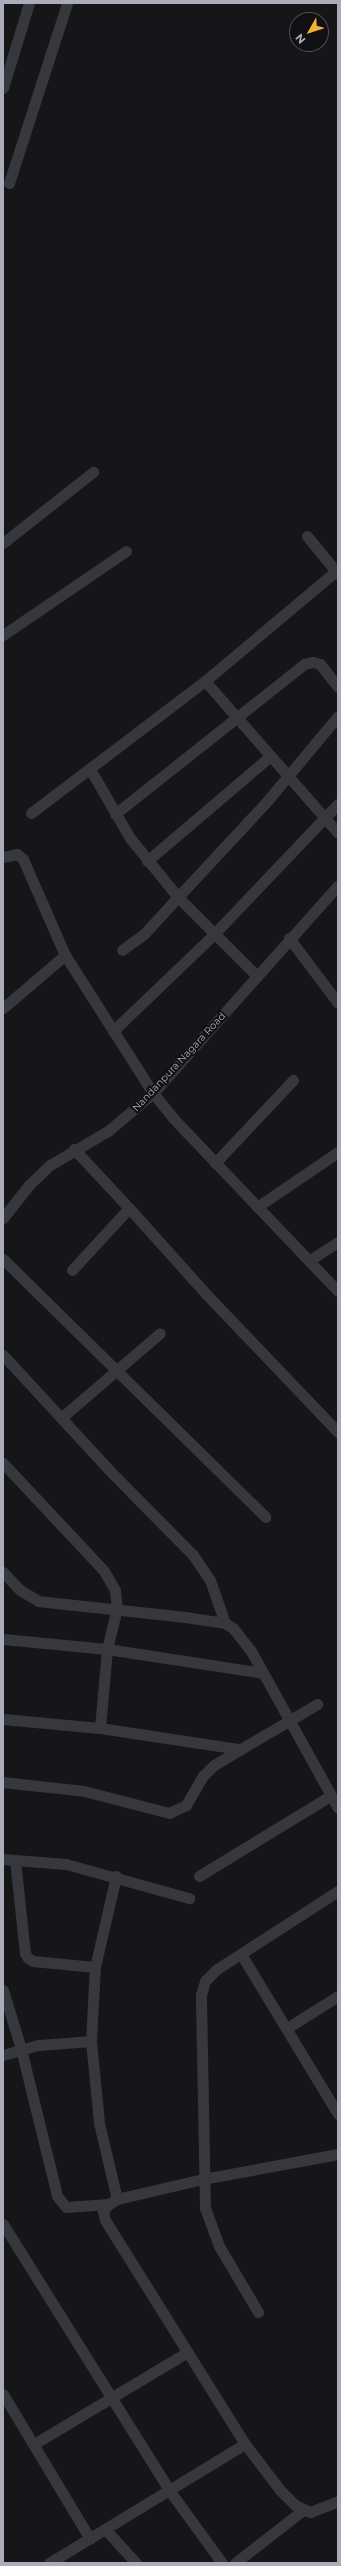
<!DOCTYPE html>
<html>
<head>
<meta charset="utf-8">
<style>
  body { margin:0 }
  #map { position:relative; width:341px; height:2566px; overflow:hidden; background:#161618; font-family:Montserrat,sans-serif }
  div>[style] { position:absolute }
  .street>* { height:11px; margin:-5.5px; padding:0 5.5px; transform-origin:5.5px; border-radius:5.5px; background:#37383d }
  span { translate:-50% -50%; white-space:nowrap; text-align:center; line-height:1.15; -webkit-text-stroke:4px #111113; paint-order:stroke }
  .street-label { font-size:10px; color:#a8adb8 }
  .frame { position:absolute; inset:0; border:4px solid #a8adb8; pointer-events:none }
  .north { position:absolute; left:289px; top:12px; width:40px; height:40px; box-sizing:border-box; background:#111113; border:1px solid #4d4f55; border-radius:50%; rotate:231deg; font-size:11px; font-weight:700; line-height:16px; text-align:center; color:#a8adb8 }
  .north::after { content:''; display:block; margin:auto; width:14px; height:18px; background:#f2b134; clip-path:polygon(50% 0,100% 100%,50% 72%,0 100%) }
</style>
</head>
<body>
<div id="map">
  <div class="street">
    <i style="left:3px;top:88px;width:89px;rotate:-73deg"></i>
    <i style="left:9px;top:183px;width:189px;rotate:-72.1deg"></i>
    <i style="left:307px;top:536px;width:49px;rotate:50.8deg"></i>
    <i style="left:3px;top:543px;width:115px;rotate:-38.3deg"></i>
    <i style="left:3px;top:635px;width:149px;rotate:-34.3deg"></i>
    <i style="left:205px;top:681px;width:202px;rotate:48.8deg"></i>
    <i style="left:90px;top:769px;width:80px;rotate:59.9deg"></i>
    <i style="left:130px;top:838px;width:76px;rotate:50.9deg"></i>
    <i style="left:178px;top:897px;width:50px;rotate:132.6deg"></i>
    <i style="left:144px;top:934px;width:27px;rotate:144deg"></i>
    <i style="left:31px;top:813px;width:218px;rotate:-37.2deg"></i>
    <i style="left:205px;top:681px;width:171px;rotate:-40deg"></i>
    <i style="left:115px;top:814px;width:241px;rotate:-38.4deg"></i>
    <i style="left:304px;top:664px;width:9px;rotate:-13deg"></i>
    <i style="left:313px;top:662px;width:7px;rotate:16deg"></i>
    <i style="left:320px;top:664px;width:29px;rotate:52deg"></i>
    <i style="left:3px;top:857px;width:14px;rotate:-12deg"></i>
    <i style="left:17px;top:854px;width:8px;rotate:40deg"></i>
    <i style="left:23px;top:859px;width:105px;rotate:66.4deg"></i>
    <i style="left:147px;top:861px;width:160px;rotate:-40.4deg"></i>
    <i style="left:289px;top:938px;width:81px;rotate:53deg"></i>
    <i style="left:257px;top:976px;width:112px;rotate:-135deg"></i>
    <i style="left:178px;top:897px;width:132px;rotate:-47.1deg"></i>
    <i style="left:268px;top:800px;width:109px;rotate:-50.2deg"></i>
    <i style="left:3px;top:1008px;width:82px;rotate:-40.5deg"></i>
    <i style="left:65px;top:955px;width:164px;rotate:57.5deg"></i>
    <i style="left:153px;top:1093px;width:32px;rotate:51deg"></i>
    <i style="left:173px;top:1118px;width:239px;rotate:46.4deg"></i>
    <i style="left:113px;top:1031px;width:140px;rotate:-43.8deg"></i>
    <i style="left:214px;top:934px;width:180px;rotate:-46.4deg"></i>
    <i style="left:74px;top:1149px;width:81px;rotate:47deg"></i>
    <i style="left:215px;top:1163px;width:114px;rotate:-46.8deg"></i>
    <i style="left:257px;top:1207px;width:98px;rotate:-34.2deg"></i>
    <i style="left:3px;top:1218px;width:42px;rotate:-51.8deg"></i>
    <i style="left:29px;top:1185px;width:29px;rotate:-44deg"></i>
    <i style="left:50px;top:1165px;width:67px;rotate:-30.4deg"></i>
    <i style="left:108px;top:1131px;width:59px;rotate:-40.2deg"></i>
    <i style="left:153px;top:1093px;width:278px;rotate:-48.3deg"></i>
    <i style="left:3px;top:1259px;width:368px;rotate:44.5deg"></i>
    <i style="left:310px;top:1260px;width:33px;rotate:-33deg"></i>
    <i style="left:72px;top:1270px;width:84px;rotate:-47.4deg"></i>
    <i style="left:129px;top:1208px;width:117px;rotate:48.1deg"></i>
    <i style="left:207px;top:1295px;width:190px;rotate:46.3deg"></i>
    <i style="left:3px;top:1355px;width:162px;rotate:47.3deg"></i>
    <i style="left:113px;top:1474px;width:114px;rotate:45.4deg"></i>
    <i style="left:193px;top:1555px;width:30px;rotate:56deg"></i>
    <i style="left:210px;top:1580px;width:46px;rotate:70.8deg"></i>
    <i style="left:61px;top:1418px;width:130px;rotate:-40.6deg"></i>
    <i style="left:3px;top:1463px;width:148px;rotate:46.9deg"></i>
    <i style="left:104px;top:1571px;width:22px;rotate:60deg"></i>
    <i style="left:115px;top:1590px;width:18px;rotate:84deg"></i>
    <i style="left:117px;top:1608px;width:42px;rotate:103.7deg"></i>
    <i style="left:107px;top:1649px;width:79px;rotate:95.1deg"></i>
    <i style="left:3px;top:1572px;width:25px;rotate:47deg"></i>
    <i style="left:20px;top:1590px;width:21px;rotate:31deg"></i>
    <i style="left:38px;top:1601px;width:148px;rotate:6.2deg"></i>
    <i style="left:185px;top:1617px;width:40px;rotate:8.5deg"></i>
    <i style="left:225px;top:1623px;width:9px;rotate:32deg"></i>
    <i style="left:233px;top:1628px;width:29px;rotate:52deg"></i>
    <i style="left:251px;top:1651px;width:179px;rotate:61deg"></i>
    <i style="left:3px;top:1639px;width:104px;rotate:5.5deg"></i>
    <i style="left:107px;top:1649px;width:158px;rotate:8.7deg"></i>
    <i style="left:3px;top:1719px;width:97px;rotate:5.3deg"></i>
    <i style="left:100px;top:1728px;width:141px;rotate:8.6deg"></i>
    <i style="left:3px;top:1782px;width:81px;rotate:6.3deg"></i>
    <i style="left:84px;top:1791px;width:88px;rotate:14.5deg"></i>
    <i style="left:169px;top:1813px;width:19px;rotate:-25deg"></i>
    <i style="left:186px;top:1805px;width:34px;rotate:-60deg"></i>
    <i style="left:203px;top:1776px;width:16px;rotate:-45deg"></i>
    <i style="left:214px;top:1765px;width:120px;rotate:-30.6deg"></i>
    <i style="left:3px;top:1859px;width:63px;rotate:4.5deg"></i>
    <i style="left:66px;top:1864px;width:128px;rotate:15.5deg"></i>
    <i style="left:15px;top:1860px;width:94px;rotate:83.9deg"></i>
    <i style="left:25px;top:1953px;width:6px;rotate:59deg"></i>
    <i style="left:28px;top:1958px;width:6px;rotate:31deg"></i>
    <i style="left:33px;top:1961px;width:62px;rotate:5.5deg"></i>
    <i style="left:116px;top:1876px;width:93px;rotate:103deg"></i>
    <i style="left:95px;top:1967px;width:74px;rotate:93.1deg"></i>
    <i style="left:91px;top:2041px;width:82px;rotate:84.4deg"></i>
    <i style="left:99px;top:2123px;width:78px;rotate:76.7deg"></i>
    <i style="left:199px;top:1876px;width:153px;rotate:-31.4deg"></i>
    <i style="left:241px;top:1954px;width:187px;rotate:58.8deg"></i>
    <i style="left:3px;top:1990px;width:62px;rotate:73deg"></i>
    <i style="left:21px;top:2049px;width:151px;rotate:76.2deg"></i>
    <i style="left:57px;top:2196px;width:14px;rotate:51deg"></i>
    <i style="left:66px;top:2207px;width:43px;rotate:-4deg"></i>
    <i style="left:287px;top:2028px;width:60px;rotate:-32.1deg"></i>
    <i style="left:3px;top:2055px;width:37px;rotate:-16deg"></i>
    <i style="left:39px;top:2045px;width:52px;rotate:-4.4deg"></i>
    <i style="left:338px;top:2154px;width:137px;rotate:169.5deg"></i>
    <i style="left:203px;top:2179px;width:88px;rotate:166.9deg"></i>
    <i style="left:117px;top:2199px;width:9px;rotate:148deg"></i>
    <i style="left:109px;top:2204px;width:9px;rotate:131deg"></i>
    <i style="left:103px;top:2211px;width:9px;rotate:77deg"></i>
    <i style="left:105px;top:2220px;width:264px;rotate:58deg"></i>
    <i style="left:245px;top:2444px;width:58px;rotate:52.7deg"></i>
    <i style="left:280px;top:2490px;width:21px;rotate:45deg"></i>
    <i style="left:295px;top:2505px;width:17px;rotate:25deg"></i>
    <i style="left:310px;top:2512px;width:30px;rotate:-21deg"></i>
    <i style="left:3px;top:2224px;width:314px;rotate:58deg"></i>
    <i style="left:169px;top:2490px;width:90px;rotate:54deg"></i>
    <i style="left:258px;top:2312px;width:77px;rotate:-120.6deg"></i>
    <i style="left:219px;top:2246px;width:40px;rotate:-110.2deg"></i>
    <i style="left:205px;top:2208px;width:213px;rotate:-91.1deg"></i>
    <i style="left:201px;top:1995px;width:15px;rotate:-74deg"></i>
    <i style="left:205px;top:1981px;width:17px;rotate:-45deg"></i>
    <i style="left:217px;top:1969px;width:144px;rotate:-32.8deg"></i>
    <i style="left:3px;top:2394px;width:169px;rotate:59deg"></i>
    <i style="left:34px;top:2444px;width:179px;rotate:-30.9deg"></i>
    <i style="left:105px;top:2529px;width:46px;rotate:47.6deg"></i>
    <i style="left:49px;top:2563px;width:229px;rotate:-31.3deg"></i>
    <i style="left:235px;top:2563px;width:86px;rotate:-37.9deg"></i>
  </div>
  <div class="street-label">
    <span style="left:179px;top:1062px;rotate:-47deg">Nandanpura Nagara Road</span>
  </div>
  <div class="frame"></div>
  <div class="north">N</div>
</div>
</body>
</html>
